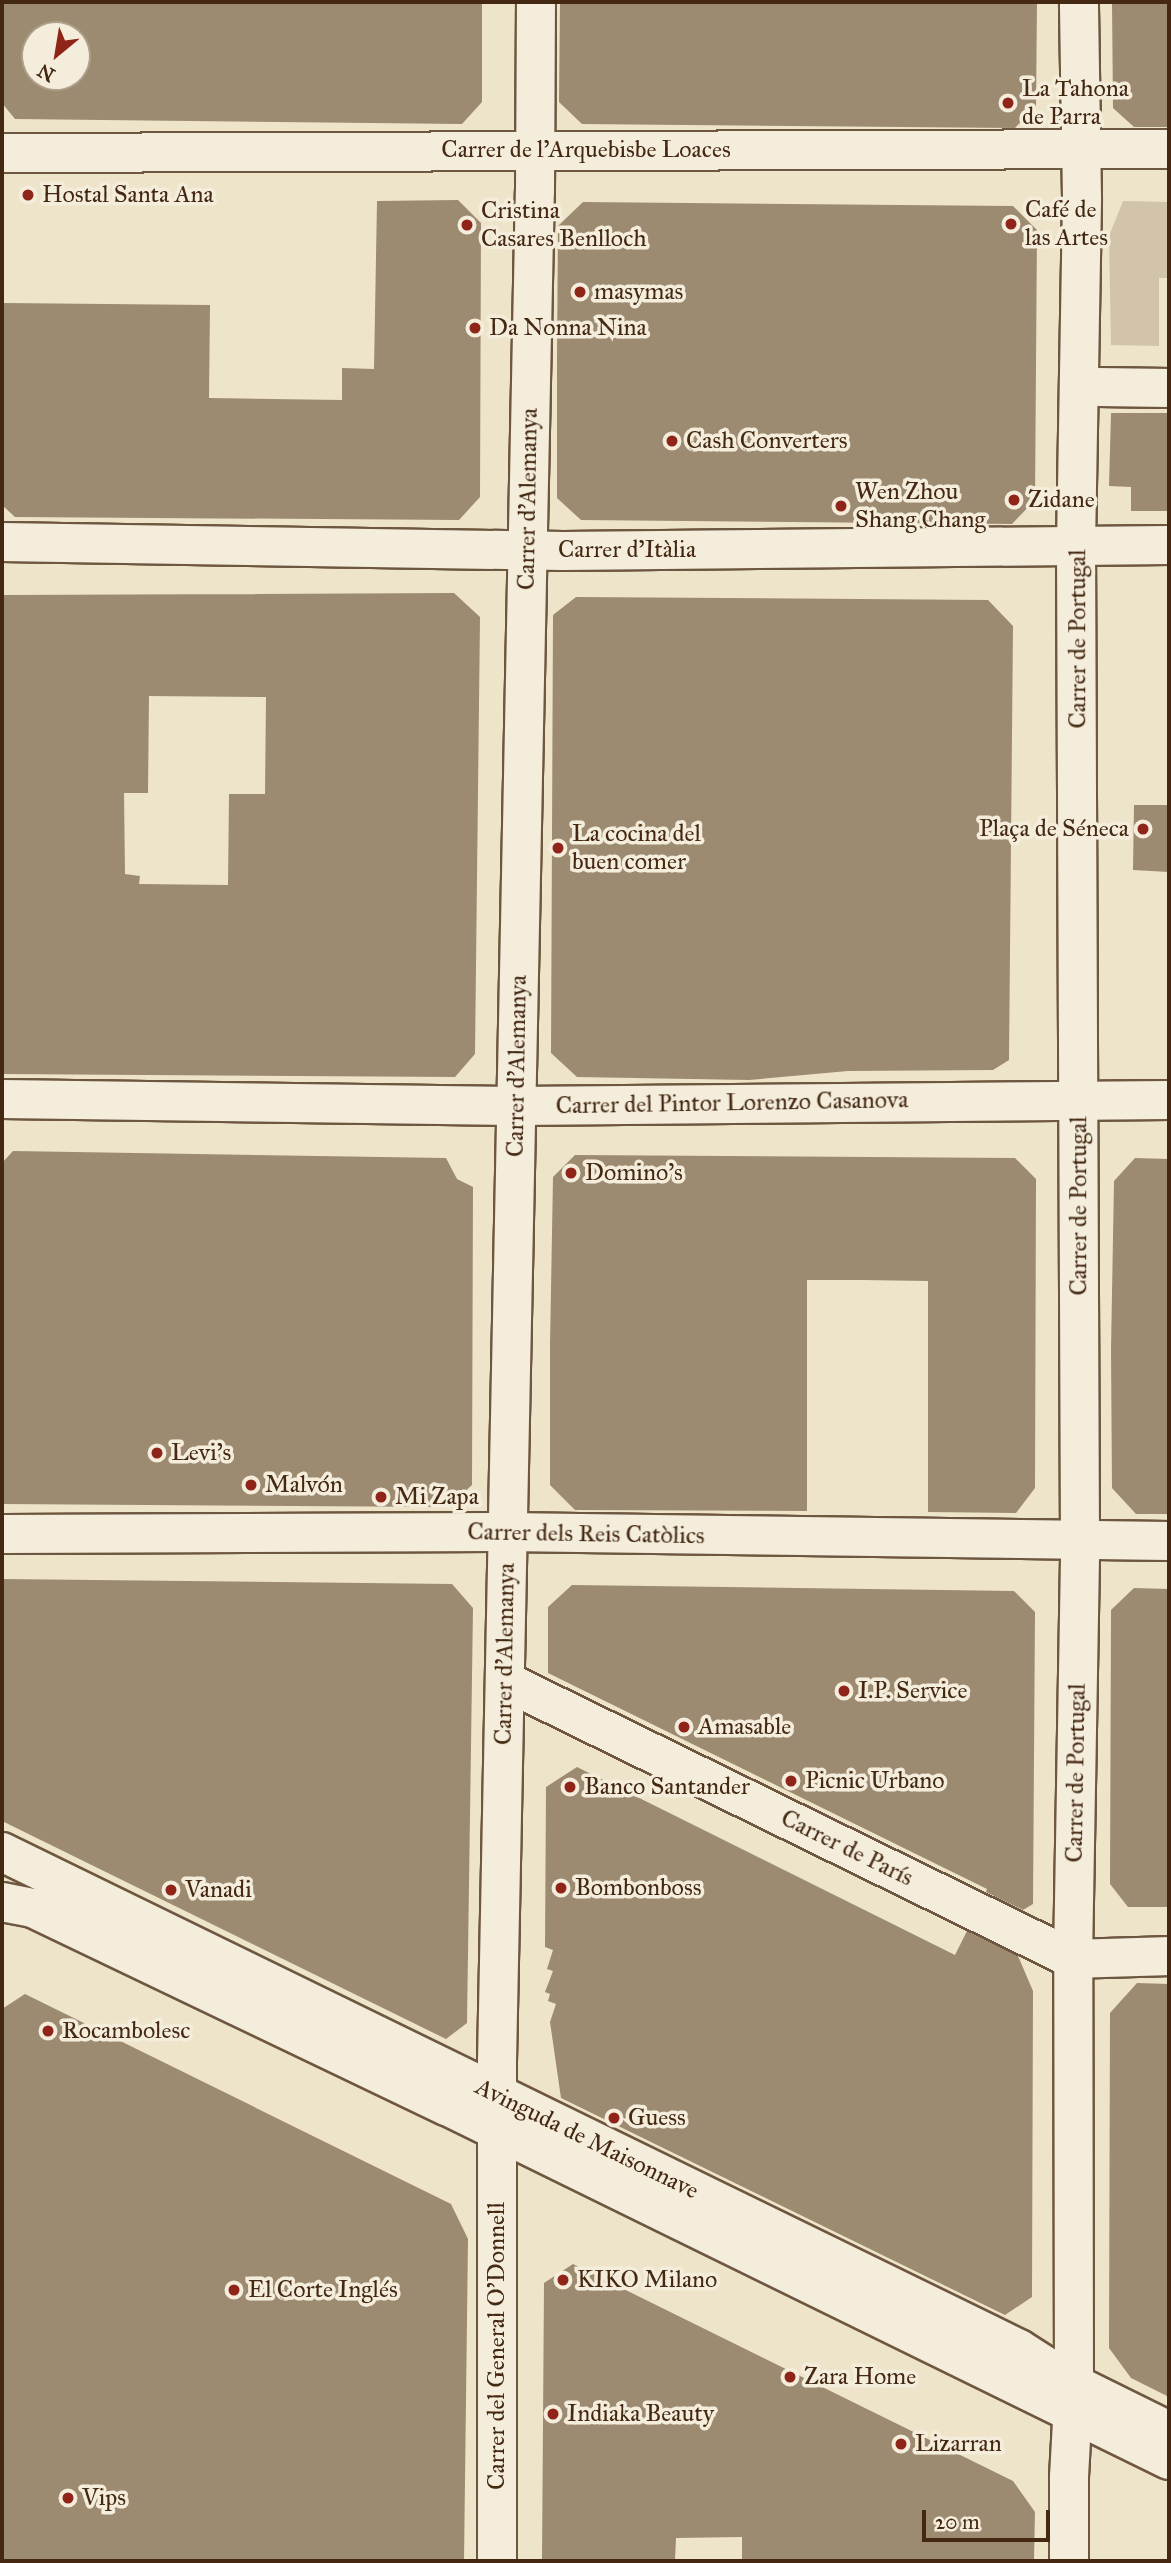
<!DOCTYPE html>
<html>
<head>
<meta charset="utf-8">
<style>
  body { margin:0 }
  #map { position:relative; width:1171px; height:2563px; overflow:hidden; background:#eee4c9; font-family:"IM FELL Great Primer",serif }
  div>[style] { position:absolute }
  .green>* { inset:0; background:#d1c4aa }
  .building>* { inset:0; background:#9c8a71 }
  .roads { filter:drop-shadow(2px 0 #6e5740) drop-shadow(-2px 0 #6e5740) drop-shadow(0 2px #6e5740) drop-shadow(0 -2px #6e5740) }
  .minor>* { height:38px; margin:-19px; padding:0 19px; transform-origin:19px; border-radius:19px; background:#f4eddc }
  .dots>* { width:19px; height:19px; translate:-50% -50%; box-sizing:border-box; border:4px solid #f4eddc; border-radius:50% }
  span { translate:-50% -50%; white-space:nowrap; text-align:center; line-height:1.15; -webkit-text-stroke:7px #f4eddc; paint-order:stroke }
  .poi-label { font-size:24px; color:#442812 }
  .left { translate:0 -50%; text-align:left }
  .right { translate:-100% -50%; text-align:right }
  .street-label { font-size:24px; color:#442812 }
  .frame { position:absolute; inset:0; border:4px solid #442812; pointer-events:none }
  .north { position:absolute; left:21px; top:21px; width:70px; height:70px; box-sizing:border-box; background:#f4eddc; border:2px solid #ae9e8b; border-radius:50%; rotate:210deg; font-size:19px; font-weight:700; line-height:28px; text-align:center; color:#442812 }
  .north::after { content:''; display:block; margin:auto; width:24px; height:32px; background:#8f2418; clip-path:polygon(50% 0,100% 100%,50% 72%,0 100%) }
  .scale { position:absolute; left:922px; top:2510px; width:128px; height:32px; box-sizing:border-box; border:4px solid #442812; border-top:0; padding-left:9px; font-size:21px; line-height:24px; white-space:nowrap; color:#442812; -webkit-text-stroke:5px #f4eddc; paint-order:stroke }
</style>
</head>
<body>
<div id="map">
  <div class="green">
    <i style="clip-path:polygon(1123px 201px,1169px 202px,1169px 278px,1159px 278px,1159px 346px,1111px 345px,1109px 236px)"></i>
  </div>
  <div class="building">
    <i style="clip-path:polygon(evenodd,2px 2px,482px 2px,482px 102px,462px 124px,15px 119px,2px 103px,2px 2px,35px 35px,77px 35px,77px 77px,35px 77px,35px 35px)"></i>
    <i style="clip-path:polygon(560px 2px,1037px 2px,1036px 106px,1015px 128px,582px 124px,559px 102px)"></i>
    <i style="clip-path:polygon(1112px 2px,1169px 2px,1169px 127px,1134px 127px,1113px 108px)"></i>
    <i style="clip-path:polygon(458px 200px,481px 223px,480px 497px,459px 520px,15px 517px,2px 505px,2px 303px,210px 305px,209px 398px,342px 400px,342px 368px,374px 369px,377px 201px)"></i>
    <i style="clip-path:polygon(583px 202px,1013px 206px,1037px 230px,1035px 500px,1012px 524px,581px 520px,557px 498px,557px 359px,558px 226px)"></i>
    <i style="clip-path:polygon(1111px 413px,1169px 413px,1169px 511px,1131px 511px,1131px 487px,1109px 486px)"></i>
    <i style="clip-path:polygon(evenodd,454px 593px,480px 617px,475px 1054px,455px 1077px,2px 1074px,2px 595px,454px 593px,149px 696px,266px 697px,265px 794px,229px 794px,228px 885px,139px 884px,140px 876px,125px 874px,124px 793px,148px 793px,149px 696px)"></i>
    <i style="clip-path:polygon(576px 597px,988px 600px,1013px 626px,1009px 1060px,993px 1070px,848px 1071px,749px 1080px,577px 1077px,551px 1053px,553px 615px)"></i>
    <i style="clip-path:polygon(1134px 805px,1169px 805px,1169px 872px,1133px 870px)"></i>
    <i style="clip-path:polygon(13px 1151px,446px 1158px,457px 1179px,473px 1187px,472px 1485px,448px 1507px,2px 1504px,2px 1163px)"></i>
    <i style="clip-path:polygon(575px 1155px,1015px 1158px,1036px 1179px,1035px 1488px,1016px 1513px,928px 1512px,928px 1281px,863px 1280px,807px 1280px,807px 1511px,575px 1510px,550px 1485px,550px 1345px,553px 1177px)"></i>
    <i style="clip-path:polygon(1135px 1158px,1169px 1159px,1169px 1514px,1136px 1514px,1112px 1488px,1111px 1350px,1114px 1181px)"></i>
    <i style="clip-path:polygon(2px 1579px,452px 1584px,473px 1608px,467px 2023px,446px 2039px,2px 1821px)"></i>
    <i style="clip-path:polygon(572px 1585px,1014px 1591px,1035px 1612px,1033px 1904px,1023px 1910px,986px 1892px,987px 1889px,548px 1673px,548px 1607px)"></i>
    <i style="clip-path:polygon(1134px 1588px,1169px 1589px,1169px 1907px,1128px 1907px,1110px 1884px,1111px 1610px)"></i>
    <i style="clip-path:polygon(577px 1767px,955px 1955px,967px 1931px,1018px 1956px,1033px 1991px,1032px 2297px,1005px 2315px,561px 2098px,550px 2022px,556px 2004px,548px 2001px,550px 1994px,545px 1992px,553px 1971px,547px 1969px,553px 1950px,545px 1947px,546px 1787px)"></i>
    <i style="clip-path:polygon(1137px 1983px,1169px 1984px,1169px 2397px,1131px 2378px,1109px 2348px,1110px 2013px)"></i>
    <i style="clip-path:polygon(25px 1994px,451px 2204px,468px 2239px,464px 2561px,2px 2561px,2px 2009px)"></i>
    <i style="clip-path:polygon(573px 2264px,1013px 2481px,1035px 2512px,1034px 2561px,742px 2561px,742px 2537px,676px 2538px,675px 2561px,542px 2561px,544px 2283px)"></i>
  </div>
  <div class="roads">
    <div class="minor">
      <i style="left:2px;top:153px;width:1167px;rotate:-0.2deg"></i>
      <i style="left:1099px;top:387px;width:70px;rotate:0.8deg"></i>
      <i style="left:2px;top:542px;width:561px;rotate:0.92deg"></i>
      <i style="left:563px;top:551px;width:606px;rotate:-0.57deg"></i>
      <i style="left:2px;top:1099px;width:515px;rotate:0.78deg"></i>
      <i style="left:517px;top:1106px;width:652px;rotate:-0.53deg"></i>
      <i style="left:2px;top:1534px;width:504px;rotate:-0.23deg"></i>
      <i style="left:506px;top:1532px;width:663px;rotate:0.78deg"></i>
      <i style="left:507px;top:1682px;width:630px;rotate:26.08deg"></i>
      <i style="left:1073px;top:1959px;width:96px;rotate:-1.8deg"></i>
      <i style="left:2px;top:1852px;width:1132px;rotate:26.04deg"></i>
      <i style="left:1019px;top:2349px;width:65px;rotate:32.5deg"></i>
      <i style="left:1074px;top:2384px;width:106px;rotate:26.3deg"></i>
      <i style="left:2px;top:1902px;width:32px;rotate:11deg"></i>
      <i style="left:33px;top:1908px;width:459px;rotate:25.6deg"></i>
      <i style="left:447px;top:2106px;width:804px;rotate:26.12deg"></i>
      <i style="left:497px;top:2561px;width:500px;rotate:-90deg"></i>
      <i style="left:497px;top:2061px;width:1870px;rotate:-88.84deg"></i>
      <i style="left:535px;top:191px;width:189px;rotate:-89.7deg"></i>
      <i style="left:1069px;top:2561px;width:84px;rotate:-90deg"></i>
      <i style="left:1069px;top:2477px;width:93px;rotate:-86.9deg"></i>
      <i style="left:1074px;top:2384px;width:425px;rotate:-90.1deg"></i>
      <i style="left:1073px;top:1959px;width:418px;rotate:-89deg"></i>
      <i style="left:1080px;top:1541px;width:996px;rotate:-90.23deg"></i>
      <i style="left:1076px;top:545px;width:347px;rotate:-89deg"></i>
      <i style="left:1082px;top:198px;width:196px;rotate:-90.9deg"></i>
    </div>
  </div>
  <div class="dots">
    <i style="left:1008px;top:103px;background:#8f2418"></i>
    <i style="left:28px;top:195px;background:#8f2418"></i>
    <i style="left:1011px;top:224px;background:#8f2418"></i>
    <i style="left:467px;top:225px;background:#8f2418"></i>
    <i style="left:580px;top:292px;background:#8f2418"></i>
    <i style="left:475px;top:328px;background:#8f2418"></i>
    <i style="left:672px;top:441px;background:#8f2418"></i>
    <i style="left:1014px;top:500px;background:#8f2418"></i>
    <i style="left:841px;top:506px;background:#8f2418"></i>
    <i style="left:1143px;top:829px;background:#8f2418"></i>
    <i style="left:558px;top:848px;background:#8f2418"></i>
    <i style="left:571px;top:1173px;background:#8f2418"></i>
    <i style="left:157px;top:1453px;background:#8f2418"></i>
    <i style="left:251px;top:1485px;background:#8f2418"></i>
    <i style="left:381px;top:1497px;background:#8f2418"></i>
    <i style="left:844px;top:1691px;background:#8f2418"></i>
    <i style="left:684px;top:1727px;background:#8f2418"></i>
    <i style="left:791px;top:1781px;background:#8f2418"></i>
    <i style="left:570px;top:1787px;background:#8f2418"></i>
    <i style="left:561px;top:1888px;background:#8f2418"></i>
    <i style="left:171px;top:1890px;background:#8f2418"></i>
    <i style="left:48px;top:2031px;background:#8f2418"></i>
    <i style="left:614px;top:2118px;background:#8f2418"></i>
    <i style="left:563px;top:2280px;background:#8f2418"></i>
    <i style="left:234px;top:2290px;background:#8f2418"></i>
    <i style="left:790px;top:2377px;background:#8f2418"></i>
    <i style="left:553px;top:2414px;background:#8f2418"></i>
    <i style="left:901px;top:2444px;background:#8f2418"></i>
    <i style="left:68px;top:2498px;background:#8f2418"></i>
  </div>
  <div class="poi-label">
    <span class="left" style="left:1022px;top:103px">La Tahona<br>de Parra</span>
    <span class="left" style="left:42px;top:195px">Hostal Santa Ana</span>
    <span class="left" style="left:1025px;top:224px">Café de<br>las Artes</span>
    <span class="left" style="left:481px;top:225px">Cristina<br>Casares Benlloch</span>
    <span class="left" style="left:594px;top:292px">masymas</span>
    <span class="left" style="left:489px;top:328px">Da Nonna Nina</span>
    <span class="left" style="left:686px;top:441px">Cash Converters</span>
    <span class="left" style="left:855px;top:506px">Wen Zhou<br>Shang Chang</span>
    <span class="left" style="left:1028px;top:500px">Zidane</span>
    <span class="right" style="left:1129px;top:829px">Plaça de Séneca</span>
    <span class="left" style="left:572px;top:848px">La cocina del<br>buen comer</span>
    <span class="left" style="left:585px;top:1173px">Domino's</span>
    <span class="left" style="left:171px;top:1453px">Levi's</span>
    <span class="left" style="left:265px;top:1485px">Malvón</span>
    <span class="left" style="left:395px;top:1497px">Mi Zapa</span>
    <span class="left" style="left:858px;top:1691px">I.P. Service</span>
    <span class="left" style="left:698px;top:1727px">Amasable</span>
    <span class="left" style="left:805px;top:1781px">Picnic Urbano</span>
    <span class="left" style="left:584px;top:1787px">Banco Santander</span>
    <span class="left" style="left:575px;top:1888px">Bombonboss</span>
    <span class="left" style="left:185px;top:1890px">Vanadi</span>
    <span class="left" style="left:62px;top:2031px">Rocambolesc</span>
    <span class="left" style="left:628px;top:2118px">Guess</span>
    <span class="left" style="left:577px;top:2280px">KIKO Milano</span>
    <span class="left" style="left:248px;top:2290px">El Corte Inglés</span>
    <span class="left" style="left:804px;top:2377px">Zara Home</span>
    <span class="left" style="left:567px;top:2414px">Indiaka Beauty</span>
    <span class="left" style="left:915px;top:2444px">Lizarran</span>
    <span class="left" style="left:82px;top:2498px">Vips</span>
  </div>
  <div class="street-label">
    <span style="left:586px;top:150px">Carrer de l'Arquebisbe Loaces</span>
    <span style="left:528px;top:499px;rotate:-89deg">Carrer d'Alemanya</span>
    <span style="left:627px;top:550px">Carrer d'Itàlia</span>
    <span style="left:1078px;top:639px;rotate:-90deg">Carrer de Portugal</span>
    <span style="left:517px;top:1066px;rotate:-89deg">Carrer d'Alemanya</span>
    <span style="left:732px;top:1103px;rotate:-1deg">Carrer del Pintor Lorenzo Casanova</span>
    <span style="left:1079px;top:1206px;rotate:-90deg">Carrer de Portugal</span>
    <span style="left:586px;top:1534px;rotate:1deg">Carrer dels Reis Catòlics</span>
    <span style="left:505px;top:1654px;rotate:-89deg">Carrer d'Alemanya</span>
    <span style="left:1076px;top:1773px;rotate:-89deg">Carrer de Portugal</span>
    <span style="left:847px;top:1848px;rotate:26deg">Carrer de París</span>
    <span style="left:587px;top:2139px;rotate:26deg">Avinguda de Maisonnave</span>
    <span style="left:497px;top:2346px;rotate:-90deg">Carrer del General O'Donnell</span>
  </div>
  <div class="frame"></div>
  <div class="north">N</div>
  <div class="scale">20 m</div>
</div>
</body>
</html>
